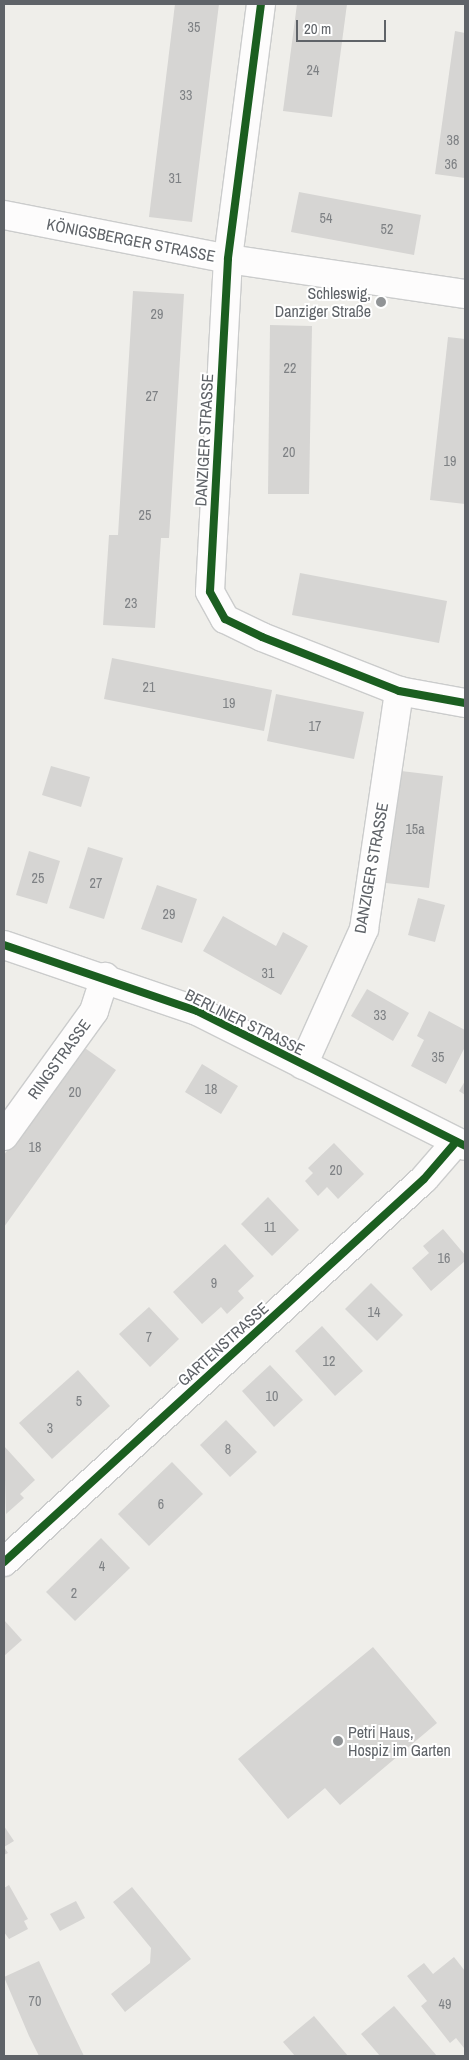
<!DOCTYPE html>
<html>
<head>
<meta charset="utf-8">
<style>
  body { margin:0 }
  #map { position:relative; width:469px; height:2060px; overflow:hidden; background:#efeeea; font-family:"Archivo Narrow",sans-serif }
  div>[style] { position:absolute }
  .building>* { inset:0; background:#d6d5d3 }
  .roads { filter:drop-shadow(1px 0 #cbcccc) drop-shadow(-1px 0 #cbcccc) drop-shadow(0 1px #cbcccc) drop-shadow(0 -1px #cbcccc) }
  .street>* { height:28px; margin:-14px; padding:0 14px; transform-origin:14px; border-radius:14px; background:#fdfcfc }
  .secondary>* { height:28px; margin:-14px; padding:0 14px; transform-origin:14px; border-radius:14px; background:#fdfcfc }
  .cycleway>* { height:8px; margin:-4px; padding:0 4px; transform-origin:4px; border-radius:4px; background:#1b5e20 }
  .dots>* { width:14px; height:14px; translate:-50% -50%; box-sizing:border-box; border:2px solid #fff; border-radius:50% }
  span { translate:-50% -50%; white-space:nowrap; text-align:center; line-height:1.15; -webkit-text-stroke:4px #fff; paint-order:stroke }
  .number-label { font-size:14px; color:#7e8184 }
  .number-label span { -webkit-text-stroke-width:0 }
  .street-label { font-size:16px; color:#5f6368 }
  .poi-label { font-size:16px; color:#5f6368 }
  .right { translate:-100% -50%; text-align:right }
  .left { translate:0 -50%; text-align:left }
  .frame { position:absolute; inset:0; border:5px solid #5f6368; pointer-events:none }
  .scale { position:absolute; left:296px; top:20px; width:90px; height:22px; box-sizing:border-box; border:2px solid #5f6368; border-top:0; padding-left:6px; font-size:15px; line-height:18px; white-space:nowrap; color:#5f6368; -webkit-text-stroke:4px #fff; paint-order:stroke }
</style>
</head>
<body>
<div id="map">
  <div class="building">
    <i style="clip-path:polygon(175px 4px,219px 4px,192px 222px,149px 217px)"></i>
    <i style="clip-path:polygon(297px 4px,347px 4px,332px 117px,283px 111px)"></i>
    <i style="clip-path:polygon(455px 31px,465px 33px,465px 178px,435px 174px)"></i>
    <i style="clip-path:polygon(299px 192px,421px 215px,414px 255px,291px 232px)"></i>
    <i style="clip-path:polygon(133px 291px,184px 294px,169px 538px,161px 538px,155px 628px,103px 625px,109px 535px,118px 535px)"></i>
    <i style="clip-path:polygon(270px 325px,312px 326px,309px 494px,268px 494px)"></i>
    <i style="clip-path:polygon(448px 337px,465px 339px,465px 504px,430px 500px)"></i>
    <i style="clip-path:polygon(300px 573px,447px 601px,439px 643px,292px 615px)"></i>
    <i style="clip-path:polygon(112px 658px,272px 690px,264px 731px,104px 699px)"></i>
    <i style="clip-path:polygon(276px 694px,364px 712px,354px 759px,267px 741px)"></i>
    <i style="clip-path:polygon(51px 766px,90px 777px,81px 807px,42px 795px)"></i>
    <i style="clip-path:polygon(401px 771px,443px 776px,429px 888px,386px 883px)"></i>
    <i style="clip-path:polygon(88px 847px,123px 858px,104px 919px,69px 908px)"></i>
    <i style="clip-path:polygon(29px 851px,60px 861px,47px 904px,16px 895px)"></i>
    <i style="clip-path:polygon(157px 885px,197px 899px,182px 943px,141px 929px)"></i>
    <i style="clip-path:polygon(418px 898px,445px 905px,435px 942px,408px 935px)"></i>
    <i style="clip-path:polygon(223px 916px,276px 946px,283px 932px,308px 946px,281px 995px,203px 951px)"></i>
    <i style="clip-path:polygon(367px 989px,409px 1013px,393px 1041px,351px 1016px)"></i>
    <i style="clip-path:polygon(429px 1011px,465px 1030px,465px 1047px,446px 1084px,411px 1066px,424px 1040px,417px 1036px)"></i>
    <i style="clip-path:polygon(82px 1046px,116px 1070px,4px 1227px,4px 1155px)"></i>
    <i style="clip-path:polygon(202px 1064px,238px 1086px,221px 1114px,185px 1092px)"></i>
    <i style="clip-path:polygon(465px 1081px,465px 1095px,459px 1091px)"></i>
    <i style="clip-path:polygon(334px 1143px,364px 1174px,338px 1199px,327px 1187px,318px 1196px,305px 1181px,313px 1173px,308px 1168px)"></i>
    <i style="clip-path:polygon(268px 1197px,299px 1230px,272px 1256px,241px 1224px)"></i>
    <i style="clip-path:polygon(443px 1229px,465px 1255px,465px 1261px,431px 1291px,412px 1268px,429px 1253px,423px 1246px)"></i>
    <i style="clip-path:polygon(225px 1244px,254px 1276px,238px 1291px,244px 1298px,227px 1314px,221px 1307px,202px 1324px,173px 1292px)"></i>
    <i style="clip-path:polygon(371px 1283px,403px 1315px,377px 1341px,345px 1309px)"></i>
    <i style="clip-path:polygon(149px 1307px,179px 1339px,150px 1367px,119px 1334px)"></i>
    <i style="clip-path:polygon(322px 1326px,363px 1371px,335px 1396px,295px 1351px)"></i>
    <i style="clip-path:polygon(270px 1365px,303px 1400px,274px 1427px,242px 1391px)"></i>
    <i style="clip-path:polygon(78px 1370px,110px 1406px,52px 1459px,19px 1423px)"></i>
    <i style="clip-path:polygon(226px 1420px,257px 1452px,230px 1477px,200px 1445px)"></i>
    <i style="clip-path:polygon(4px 1446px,35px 1480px,20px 1494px,24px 1498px,6px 1514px)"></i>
    <i style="clip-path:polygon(172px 1462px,203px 1494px,149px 1546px,118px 1514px)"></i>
    <i style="clip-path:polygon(101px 1538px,130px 1568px,75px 1621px,46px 1592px)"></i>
    <i style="clip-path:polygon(4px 1620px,22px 1640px,4px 1656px)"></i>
    <i style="clip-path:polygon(373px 1647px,437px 1723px,340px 1805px,325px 1788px,288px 1819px,238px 1759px)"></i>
    <i style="clip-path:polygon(4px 1826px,14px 1841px,4px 1847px,8px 1853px,4px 1855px)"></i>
    <i style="clip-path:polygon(9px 1885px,28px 1919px,24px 1921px,28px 1929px,9px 1939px,4px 1932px,4px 1888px)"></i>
    <i style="clip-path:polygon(132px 1887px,191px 1959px,125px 2012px,111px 1994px,150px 1963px,151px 1948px,113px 1902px)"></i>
    <i style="clip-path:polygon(76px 1901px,85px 1918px,60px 1931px,50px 1914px)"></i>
    <i style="clip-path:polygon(454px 1957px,465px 1971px,464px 2048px,456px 2038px,450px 2043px,421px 2006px,427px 2001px,407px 1976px,424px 1963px,433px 1974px)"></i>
    <i style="clip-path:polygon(39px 1961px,66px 2019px,84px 2056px,39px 2056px,29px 2036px,4px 1977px)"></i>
    <i style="clip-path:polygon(394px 2006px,437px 2056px,380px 2056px,361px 2034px)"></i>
    <i style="clip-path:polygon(314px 2016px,348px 2056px,295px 2056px,283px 2042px)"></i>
  </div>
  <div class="roads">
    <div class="street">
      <i style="left:261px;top:4px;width:257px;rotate:97.4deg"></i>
      <i style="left:228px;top:259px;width:333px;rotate:93.1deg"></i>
      <i style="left:210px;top:592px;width:31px;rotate:61deg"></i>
      <i style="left:225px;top:619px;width:41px;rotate:25.9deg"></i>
      <i style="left:262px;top:637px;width:147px;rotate:21.5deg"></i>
      <i style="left:399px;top:691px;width:67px;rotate:10.3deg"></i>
      <i style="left:4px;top:215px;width:228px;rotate:11.1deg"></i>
      <i style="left:228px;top:259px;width:240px;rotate:8.4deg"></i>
      <i style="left:303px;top:1065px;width:149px;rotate:-65.8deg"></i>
      <i style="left:364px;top:929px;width:241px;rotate:-81.6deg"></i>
      <i style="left:4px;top:1136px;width:154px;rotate:-54.2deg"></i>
      <i style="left:94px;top:1011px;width:36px;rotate:-72deg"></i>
      <i style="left:4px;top:1562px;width:568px;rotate:-42.36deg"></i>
      <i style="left:424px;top:1179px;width:49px;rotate:-49.1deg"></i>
    </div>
    <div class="secondary">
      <i style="left:4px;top:945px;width:204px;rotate:18.9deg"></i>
      <i style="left:197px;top:1011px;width:300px;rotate:26.7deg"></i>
    </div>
  </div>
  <div class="cycleway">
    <i style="left:261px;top:4px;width:257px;rotate:97.4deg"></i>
    <i style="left:228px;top:259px;width:333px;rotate:93.1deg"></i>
    <i style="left:210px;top:592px;width:31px;rotate:61deg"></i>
    <i style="left:225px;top:619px;width:41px;rotate:25.9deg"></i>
    <i style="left:262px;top:637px;width:147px;rotate:21.5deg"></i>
    <i style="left:399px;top:691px;width:67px;rotate:10.3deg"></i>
    <i style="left:4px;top:945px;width:204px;rotate:18.9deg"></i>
    <i style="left:197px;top:1011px;width:300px;rotate:26.7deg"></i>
    <i style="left:4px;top:1562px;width:568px;rotate:-42.36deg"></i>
    <i style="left:424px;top:1179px;width:49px;rotate:-49.1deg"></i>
  </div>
  <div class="dots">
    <i style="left:381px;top:302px;background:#919496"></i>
    <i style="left:338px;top:1741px;background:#919496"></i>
  </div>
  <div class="number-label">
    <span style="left:194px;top:27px">35</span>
    <span style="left:313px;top:70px">24</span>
    <span style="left:186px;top:95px">33</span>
    <span style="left:453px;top:140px">38</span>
    <span style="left:451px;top:164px">36</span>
    <span style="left:175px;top:178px">31</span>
    <span style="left:326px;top:218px">54</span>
    <span style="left:387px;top:229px">52</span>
    <span style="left:157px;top:314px">29</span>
    <span style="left:290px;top:368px">22</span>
    <span style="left:152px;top:396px">27</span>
    <span style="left:289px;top:452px">20</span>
    <span style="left:450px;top:461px">19</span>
    <span style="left:145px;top:515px">25</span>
    <span style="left:131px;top:603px">23</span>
    <span style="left:149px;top:687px">21</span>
    <span style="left:229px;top:703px">19</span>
    <span style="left:315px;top:726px">17</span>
    <span style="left:415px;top:829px">15a</span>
    <span style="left:38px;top:878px">25</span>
    <span style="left:96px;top:883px">27</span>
    <span style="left:169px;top:914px">29</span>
    <span style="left:268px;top:973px">31</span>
    <span style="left:380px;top:1015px">33</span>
    <span style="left:438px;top:1057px">35</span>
    <span style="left:211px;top:1089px">18</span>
    <span style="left:75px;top:1092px">20</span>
    <span style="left:35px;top:1147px">18</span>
    <span style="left:336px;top:1170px">20</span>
    <span style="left:270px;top:1227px">11</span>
    <span style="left:444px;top:1258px">16</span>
    <span style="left:214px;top:1283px">9</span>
    <span style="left:374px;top:1312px">14</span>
    <span style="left:149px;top:1337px">7</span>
    <span style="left:329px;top:1361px">12</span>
    <span style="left:272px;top:1396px">10</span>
    <span style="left:79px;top:1401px">5</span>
    <span style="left:50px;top:1428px">3</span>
    <span style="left:228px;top:1449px">8</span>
    <span style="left:161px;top:1504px">6</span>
    <span style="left:102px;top:1566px">4</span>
    <span style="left:74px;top:1593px">2</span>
    <span style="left:35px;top:2001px">70</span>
    <span style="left:445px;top:2004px">49</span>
  </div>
  <div class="street-label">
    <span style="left:131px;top:240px;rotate:11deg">KÖNIGSBERGER STRASSE</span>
    <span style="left:204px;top:440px;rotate:-87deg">DANZIGER STRASSE</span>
    <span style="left:371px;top:868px;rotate:-80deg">DANZIGER STRASSE</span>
    <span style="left:245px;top:1022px;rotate:26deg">BERLINER STRASSE</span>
    <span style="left:59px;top:1059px;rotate:-54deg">RINGSTRASSE</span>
    <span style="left:223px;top:1344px;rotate:-42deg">GARTENSTRASSE</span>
  </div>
  <div class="poi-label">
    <span class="right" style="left:371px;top:302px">Schleswig,<br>Danziger Straße</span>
    <span class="left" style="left:348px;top:1741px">Petri Haus,<br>Hospiz im Garten</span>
  </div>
  <div class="frame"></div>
  <div class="scale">20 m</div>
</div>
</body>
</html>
